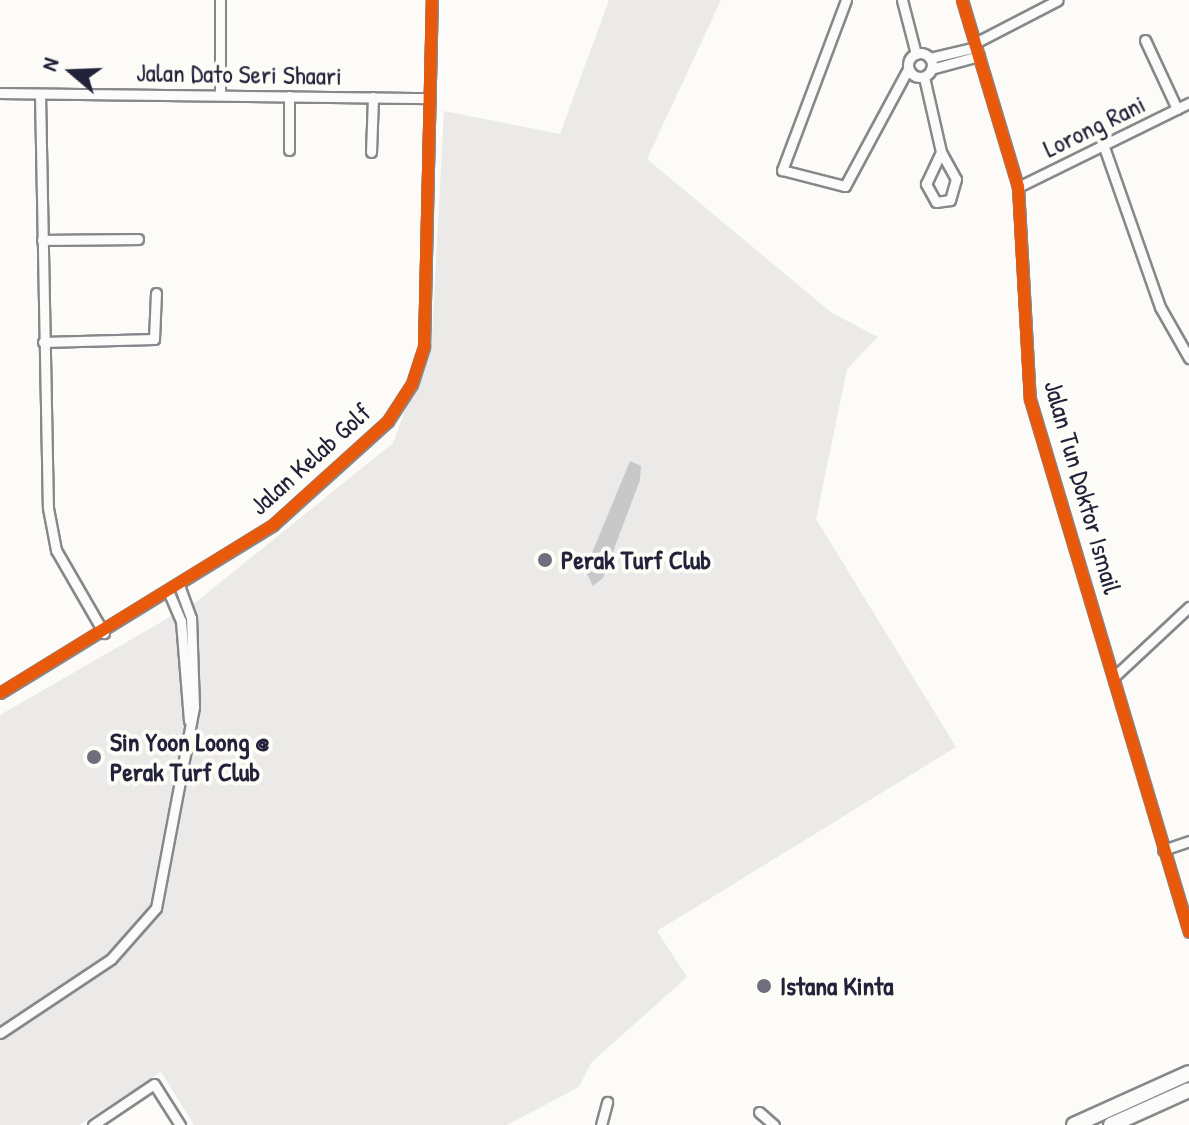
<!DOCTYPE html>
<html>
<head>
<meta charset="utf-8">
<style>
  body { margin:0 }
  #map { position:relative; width:1189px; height:1125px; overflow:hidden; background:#fcfbf8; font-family:"Patrick Hand",sans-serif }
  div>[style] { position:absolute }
  .green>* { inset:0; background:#ebeae8 }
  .water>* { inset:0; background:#c8c8ca }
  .roads { filter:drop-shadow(2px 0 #88888c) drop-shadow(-2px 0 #88888c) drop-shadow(0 2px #88888c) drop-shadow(0 -2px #88888c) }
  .minor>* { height:9px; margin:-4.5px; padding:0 4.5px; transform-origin:4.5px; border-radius:4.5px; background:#fbfbf9 }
  .minor>.ring { margin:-4.5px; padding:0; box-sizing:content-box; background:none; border:9px solid #fbfbf9; border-radius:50% }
  .highway>* { height:14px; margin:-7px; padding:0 7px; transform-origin:7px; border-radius:7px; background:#fbfbf9 }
  .cycleway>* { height:12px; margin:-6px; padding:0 6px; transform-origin:6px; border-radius:6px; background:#e8590c }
  .dots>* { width:22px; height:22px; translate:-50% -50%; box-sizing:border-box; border:4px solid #fdfcf7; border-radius:50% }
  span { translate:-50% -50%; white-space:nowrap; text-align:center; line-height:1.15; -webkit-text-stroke:8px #fdfcf7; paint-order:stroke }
  .street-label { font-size:26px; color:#22223b }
  .poi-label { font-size:26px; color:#22223b; font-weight:700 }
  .left { translate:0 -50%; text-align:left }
  .north { position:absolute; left:32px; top:32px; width:80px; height:80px; -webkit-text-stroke:6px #fdfcf7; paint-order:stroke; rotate:289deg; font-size:22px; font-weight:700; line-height:32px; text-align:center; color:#22223b }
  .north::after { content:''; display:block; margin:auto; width:28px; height:36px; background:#22223b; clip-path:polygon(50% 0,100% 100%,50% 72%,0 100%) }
</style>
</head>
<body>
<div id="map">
  <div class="green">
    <i style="clip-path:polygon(609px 0,721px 0,647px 159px,832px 313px,878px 337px,847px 369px,816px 519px,956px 747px,657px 931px,687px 977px,591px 1063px,579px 1087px,507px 1125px,194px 1125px,161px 1072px,79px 1125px,0 1125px,0 715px,196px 602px,393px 443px,432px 336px,444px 111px,560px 134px)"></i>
  </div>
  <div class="water">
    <i style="clip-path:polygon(630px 461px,641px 466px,640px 480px,603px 578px,593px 586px,585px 570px)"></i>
  </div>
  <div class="roads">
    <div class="minor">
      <i style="left:846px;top:0;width:182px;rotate:110.6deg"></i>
      <i style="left:782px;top:170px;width:65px;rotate:14.3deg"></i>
      <i style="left:845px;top:186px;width:133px;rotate:-61.7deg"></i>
      <i style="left:902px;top:0;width:56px;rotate:75.5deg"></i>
      <i style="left:962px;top:0;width:195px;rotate:73.3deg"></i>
      <i style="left:1018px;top:187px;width:212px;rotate:86.8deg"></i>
      <i style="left:1030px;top:399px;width:556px;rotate:73.39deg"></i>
      <i style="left:1145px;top:40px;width:76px;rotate:65.1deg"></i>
      <i style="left:975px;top:43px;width:93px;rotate:-27.4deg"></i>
      <i class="ring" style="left:908px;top:53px;width:15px;height:15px"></i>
      <i style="left:930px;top:58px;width:47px;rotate:-13.4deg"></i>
      <i style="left:931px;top:69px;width:50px;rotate:-15.2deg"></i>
      <i style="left:924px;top:77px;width:77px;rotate:77.2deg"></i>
      <i style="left:941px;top:152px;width:31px;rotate:61deg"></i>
      <i style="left:956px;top:179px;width:22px;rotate:106deg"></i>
      <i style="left:950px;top:200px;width:14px;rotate:172deg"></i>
      <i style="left:936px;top:202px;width:21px;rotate:-119deg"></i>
      <i style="left:926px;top:184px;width:35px;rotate:-65deg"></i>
      <i style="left:0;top:93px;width:430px;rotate:0.7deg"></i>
      <i style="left:40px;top:94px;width:414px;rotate:88.9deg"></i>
      <i style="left:48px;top:508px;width:43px;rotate:79.2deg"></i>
      <i style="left:56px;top:550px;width:96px;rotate:60deg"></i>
      <i style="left:220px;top:95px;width:95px;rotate:-90deg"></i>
      <i style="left:1104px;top:147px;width:170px;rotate:70.7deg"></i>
      <i style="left:1160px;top:307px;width:59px;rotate:60.4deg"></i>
      <i style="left:289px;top:150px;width:54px;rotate:-90deg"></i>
      <i style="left:371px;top:152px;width:55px;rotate:-87.9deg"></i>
      <i style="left:1018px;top:187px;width:191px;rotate:-26.2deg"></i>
      <i style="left:42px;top:240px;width:96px;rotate:-0.6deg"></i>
      <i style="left:43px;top:342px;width:111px;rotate:-1.5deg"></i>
      <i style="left:154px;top:339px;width:46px;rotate:-87.5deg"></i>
      <i style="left:169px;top:593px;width:30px;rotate:67deg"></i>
      <i style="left:181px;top:621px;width:100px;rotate:85.4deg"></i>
      <i style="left:1116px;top:675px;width:100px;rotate:-43deg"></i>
      <i style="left:0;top:693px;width:321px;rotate:-31.6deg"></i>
      <i style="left:273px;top:525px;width:155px;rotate:-42.1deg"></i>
      <i style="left:388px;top:421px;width:44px;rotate:-57deg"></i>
      <i style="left:412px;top:384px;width:40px;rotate:-72deg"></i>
      <i style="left:424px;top:346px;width:346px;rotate:-88.7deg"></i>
      <i style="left:1163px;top:850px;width:28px;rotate:-19deg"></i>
      <i style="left:0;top:1033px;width:133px;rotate:-33.7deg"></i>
      <i style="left:111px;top:959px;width:68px;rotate:-48.6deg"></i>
      <i style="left:156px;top:908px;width:205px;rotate:-79.3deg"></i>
      <i style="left:194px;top:707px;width:89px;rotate:-91.9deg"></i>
      <i style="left:191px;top:618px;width:33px;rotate:-110deg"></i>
      <i style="left:759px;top:1112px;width:20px;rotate:41deg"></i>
      <i style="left:93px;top:1125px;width:73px;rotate:-33.9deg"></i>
      <i style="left:154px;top:1084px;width:49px;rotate:57.6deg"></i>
      <i style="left:601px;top:1125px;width:24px;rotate:-75deg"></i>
    </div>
    <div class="highway">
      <i style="left:1074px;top:1125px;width:126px;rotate:-24.3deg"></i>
      <i style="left:1111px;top:1125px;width:85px;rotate:-24.2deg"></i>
    </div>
  </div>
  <div class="cycleway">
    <i style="left:962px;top:0;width:195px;rotate:73.3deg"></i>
    <i style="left:1018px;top:187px;width:212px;rotate:86.8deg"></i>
    <i style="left:1030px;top:399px;width:556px;rotate:73.39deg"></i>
    <i style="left:0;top:693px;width:321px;rotate:-31.6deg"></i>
    <i style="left:273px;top:525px;width:155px;rotate:-42.1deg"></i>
    <i style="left:388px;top:421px;width:44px;rotate:-57deg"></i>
    <i style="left:412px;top:384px;width:40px;rotate:-72deg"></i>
    <i style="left:424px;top:346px;width:346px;rotate:-88.7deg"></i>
  </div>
  <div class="dots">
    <i style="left:545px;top:560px;background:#6e6e7d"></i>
    <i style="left:94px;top:757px;background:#6e6e7d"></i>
    <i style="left:764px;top:986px;background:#6e6e7d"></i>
  </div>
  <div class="street-label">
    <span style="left:239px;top:74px;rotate:1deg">Jalan Dato Seri Shaari</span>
    <span style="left:1094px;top:126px;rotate:-26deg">Lorong Rani</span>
    <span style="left:310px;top:459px;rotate:-42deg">Jalan Kelab Golf</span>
    <span style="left:1083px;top:487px;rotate:74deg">Jalan Tun Doktor Ismail</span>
  </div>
  <div class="poi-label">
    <span class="left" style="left:561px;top:560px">Perak Turf Club</span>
    <span class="left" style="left:110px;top:757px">Sin Yoon Loong @<br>Perak Turf Club</span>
    <span class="left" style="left:780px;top:986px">Istana Kinta</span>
  </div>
  <div class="north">N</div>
</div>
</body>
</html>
